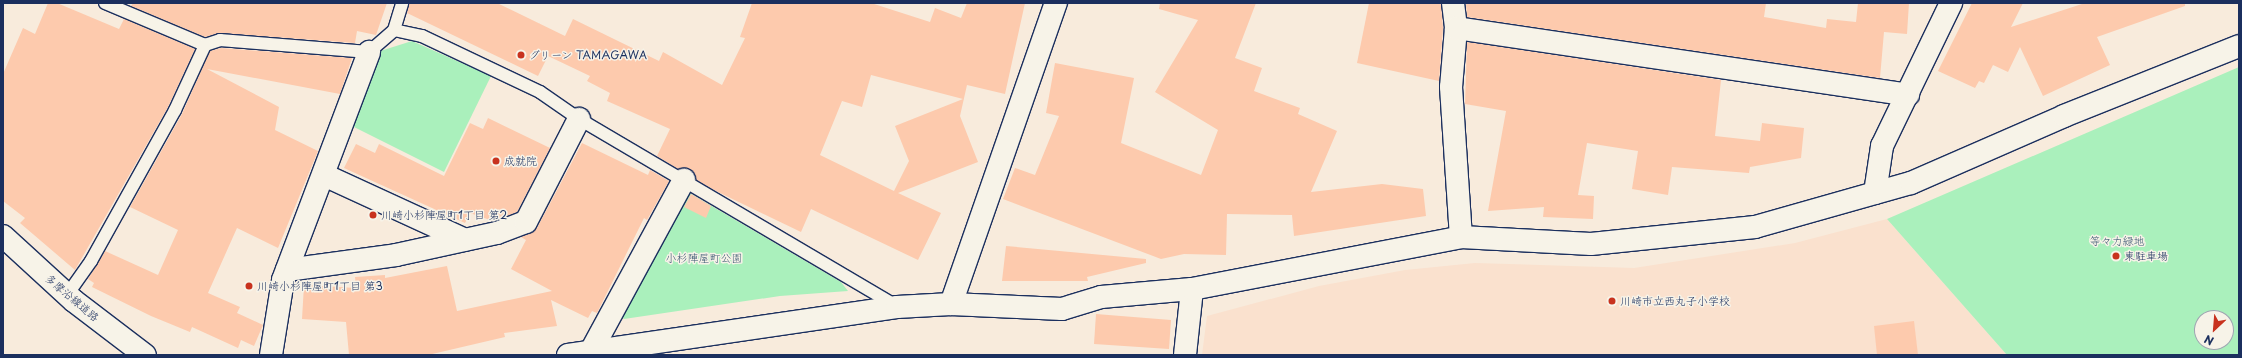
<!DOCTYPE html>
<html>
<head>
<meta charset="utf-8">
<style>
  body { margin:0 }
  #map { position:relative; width:2242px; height:358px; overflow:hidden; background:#f8ebdc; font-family:"Playpen Sans","Klee One",sans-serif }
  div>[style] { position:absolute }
  .built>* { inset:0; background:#fae1ce }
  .green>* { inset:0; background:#aaf0bc }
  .building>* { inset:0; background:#fdcaad }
  .roads { filter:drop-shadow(1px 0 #1b2f5e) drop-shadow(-1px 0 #1b2f5e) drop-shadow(0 1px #1b2f5e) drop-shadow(0 -1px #1b2f5e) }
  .lane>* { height:12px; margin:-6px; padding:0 6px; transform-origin:6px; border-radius:6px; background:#f7f3e8 }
  .street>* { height:22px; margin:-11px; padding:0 11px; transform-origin:11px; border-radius:11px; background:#f7f3e8 }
  .secondary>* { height:22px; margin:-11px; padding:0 11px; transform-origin:11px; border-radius:11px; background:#f7f3e8 }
  .primary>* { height:22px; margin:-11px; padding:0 11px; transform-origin:11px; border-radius:11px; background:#f7f3e8 }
  .dots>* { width:11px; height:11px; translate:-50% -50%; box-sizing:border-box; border:2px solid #f7f3e8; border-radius:50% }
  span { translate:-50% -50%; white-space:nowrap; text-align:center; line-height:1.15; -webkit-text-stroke:3px #f7f3e8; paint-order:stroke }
  .poi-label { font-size:11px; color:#1b2f5e }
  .left { translate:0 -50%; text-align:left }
  .park-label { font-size:11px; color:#385671 }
  .street-label { font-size:11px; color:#1b2f5e }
  .frame { position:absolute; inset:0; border:4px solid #1b2f5e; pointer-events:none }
  .north { position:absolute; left:2194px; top:310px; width:40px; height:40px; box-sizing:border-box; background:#f7f3e8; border:1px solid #9fa5b1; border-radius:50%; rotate:206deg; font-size:11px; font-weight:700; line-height:16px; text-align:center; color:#1b2f5e }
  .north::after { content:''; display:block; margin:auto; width:14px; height:18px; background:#c8321e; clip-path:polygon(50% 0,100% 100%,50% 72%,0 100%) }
</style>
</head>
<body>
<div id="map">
  <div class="built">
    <i style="clip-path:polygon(1887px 219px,2007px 355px,1202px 355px,1207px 316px,1319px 286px,1405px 270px,1475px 263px,1634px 268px,1795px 243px)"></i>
  </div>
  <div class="green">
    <i style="clip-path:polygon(412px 41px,491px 76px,444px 172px,348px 124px,374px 53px)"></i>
    <i style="clip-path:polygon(evenodd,2239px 67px,2239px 355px,2007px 355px,1887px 219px,2239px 67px,2202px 318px,2226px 318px,2226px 342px,2202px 342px,2202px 318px)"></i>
    <i style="clip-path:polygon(686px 191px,841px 282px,848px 291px,780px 296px,624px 319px,619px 315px)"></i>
  </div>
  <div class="building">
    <i style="clip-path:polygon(48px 3px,57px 3px,119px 29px,124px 19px,195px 49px,168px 107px,75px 270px,20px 223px,25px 218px,3px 201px,3px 74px,23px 28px,35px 34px)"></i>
    <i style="clip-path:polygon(133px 3px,387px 3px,376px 35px,357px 31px,355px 43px,221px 33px,205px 37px,131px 6px)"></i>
    <i style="clip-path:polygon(evenodd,409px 3px,497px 3px,565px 36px,573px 19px,659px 61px,663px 52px,722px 85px,745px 38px,740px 37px,752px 3px,871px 3px,930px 22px,935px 8px,961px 18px,967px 3px,1025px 3px,1005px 94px,967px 85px,960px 116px,978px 162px,898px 193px,941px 213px,918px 260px,811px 209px,801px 232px,718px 192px,696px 180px,690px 169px,678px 169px,657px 156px,670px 129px,607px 101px,610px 93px,587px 81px,590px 76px,548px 56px,538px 76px,407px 13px,409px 3px,871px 75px,963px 99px,895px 126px,909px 161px,894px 191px,820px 155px,842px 101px,862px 107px,871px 75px)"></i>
    <i style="clip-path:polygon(1160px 3px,1256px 3px,1235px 58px,1262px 68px,1254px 91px,1300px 108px,1298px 114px,1337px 131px,1311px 192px,1382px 184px,1423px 189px,1426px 216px,1294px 236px,1292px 215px,1227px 214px,1226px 255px,1184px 254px,1161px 259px,1003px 199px,1015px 168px,1035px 175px,1059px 116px,1046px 113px,1055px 63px,1134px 78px,1121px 143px,1201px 175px,1218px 130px,1155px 92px,1198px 20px,1159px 9px)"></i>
    <i style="clip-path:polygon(1369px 3px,1441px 3px,1443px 28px,1439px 81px,1357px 63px)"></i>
    <i style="clip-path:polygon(1466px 3px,1766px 3px,1764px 17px,1826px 28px,1827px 19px,1856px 22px,1858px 3px,1909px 3px,1907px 34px,1884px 32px,1880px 78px,1467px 17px)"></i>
    <i style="clip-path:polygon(1972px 3px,2023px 3px,2011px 27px,2085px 3px,2185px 3px,2185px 6px,2097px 37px,2110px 65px,2043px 96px,2020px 47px,2008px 72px,1993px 65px,1984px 83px,1979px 81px,1975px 88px,1938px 71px)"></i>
    <i style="clip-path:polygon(1467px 42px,1721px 80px,1715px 136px,1760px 141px,1762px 123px,1804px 128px,1801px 158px,1750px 167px,1749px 173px,1672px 167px,1668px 195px,1632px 189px,1638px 151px,1587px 143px,1578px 195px,1594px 196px,1593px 219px,1543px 217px,1544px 207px,1488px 211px,1506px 111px,1465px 104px)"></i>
    <i style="clip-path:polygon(221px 48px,352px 58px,340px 94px,207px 69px,279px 107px,275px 130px,318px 151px,278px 248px,237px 228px,208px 293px,240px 307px,237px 313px,263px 325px,254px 346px,241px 340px,238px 348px,192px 327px,190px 332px,151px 316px,92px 287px,94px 283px,88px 279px,105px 251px,158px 275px,178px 230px,130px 207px,182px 114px,210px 51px)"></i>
    <i style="clip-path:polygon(488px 118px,550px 148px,517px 212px,493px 221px,470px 213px,465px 223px,344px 168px,356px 144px,375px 153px,379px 144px,444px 176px,470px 123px,483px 129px)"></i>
    <i style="clip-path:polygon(582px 143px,648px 175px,650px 170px,669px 181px,647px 220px,644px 218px,597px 313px,592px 311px,588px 318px,551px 300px,557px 326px,504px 333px,505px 337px,428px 355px,349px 355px,346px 322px,302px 319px,304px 285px,356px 288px,355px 277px,385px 275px,385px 278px,447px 266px,457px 311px,552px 291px,511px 269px,526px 240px,521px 237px,537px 228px)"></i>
    <i style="clip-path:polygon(691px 194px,711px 206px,706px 218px,684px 207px)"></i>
    <i style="clip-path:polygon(1006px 246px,1146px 259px,1146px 263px,1087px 277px,1088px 281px,1002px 281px)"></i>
    <i style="clip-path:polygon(1096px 314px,1171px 320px,1169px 349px,1094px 344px)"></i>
    <i style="clip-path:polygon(1914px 321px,1918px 355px,1877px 355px,1874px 326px)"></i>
  </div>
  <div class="roads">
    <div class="lane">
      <i style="left:105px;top:3px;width:108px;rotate:22.8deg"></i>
      <i style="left:205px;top:45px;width:16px;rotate:-18deg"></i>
      <i style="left:220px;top:40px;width:149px;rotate:4.6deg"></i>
      <i style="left:369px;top:52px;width:33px;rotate:-41deg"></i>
      <i style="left:394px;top:30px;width:29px;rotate:12deg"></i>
      <i style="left:422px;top:36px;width:131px;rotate:25.4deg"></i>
      <i style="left:540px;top:92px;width:47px;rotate:34.7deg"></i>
      <i style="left:579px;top:119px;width:368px;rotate:30.5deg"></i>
      <i style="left:394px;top:30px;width:28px;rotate:-73deg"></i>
      <i style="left:67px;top:295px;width:42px;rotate:-54.8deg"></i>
      <i style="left:91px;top:261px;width:173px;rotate:-60.9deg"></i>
      <i style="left:175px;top:110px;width:72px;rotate:-65.2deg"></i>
    </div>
    <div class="street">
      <i style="left:1453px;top:3px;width:25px;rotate:83deg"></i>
      <i style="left:1456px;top:28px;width:59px;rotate:94.8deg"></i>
      <i style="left:1451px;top:87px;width:150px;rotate:86.2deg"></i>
      <i style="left:1456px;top:28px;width:457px;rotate:8.4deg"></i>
      <i style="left:324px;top:175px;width:155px;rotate:24.7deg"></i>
      <i style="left:1875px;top:193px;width:48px;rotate:-81.5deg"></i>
      <i style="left:1882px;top:146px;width:159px;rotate:-64.2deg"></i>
      <i style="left:287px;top:270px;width:110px;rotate:-7.8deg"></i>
      <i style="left:396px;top:255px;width:103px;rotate:-12.3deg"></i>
      <i style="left:497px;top:233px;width:31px;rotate:-21deg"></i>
      <i style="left:526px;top:222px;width:116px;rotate:-62.8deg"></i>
      <i style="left:951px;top:304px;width:319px;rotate:-70.8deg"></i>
      <i style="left:591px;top:351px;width:195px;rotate:-61.5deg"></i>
      <i style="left:271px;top:355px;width:76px;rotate:-80.9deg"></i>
      <i style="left:283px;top:280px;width:244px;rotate:-69.3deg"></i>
      <i style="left:1185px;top:355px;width:66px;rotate:-83.9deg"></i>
    </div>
    <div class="secondary">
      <i style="left:568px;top:355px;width:332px;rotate:-8.3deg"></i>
      <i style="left:897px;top:307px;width:54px;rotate:-3.2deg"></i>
      <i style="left:951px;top:304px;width:111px;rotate:2.6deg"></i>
      <i style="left:1062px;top:309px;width:41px;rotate:-17.1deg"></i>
      <i style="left:1101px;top:297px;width:91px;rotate:-5deg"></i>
      <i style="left:1192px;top:289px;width:274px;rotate:-10.9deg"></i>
      <i style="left:1461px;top:237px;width:130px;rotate:3.1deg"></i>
      <i style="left:1591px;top:244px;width:165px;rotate:-5.9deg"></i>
      <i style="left:1755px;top:227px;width:162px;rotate:-15.8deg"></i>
      <i style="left:1911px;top:183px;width:167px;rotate:-23.6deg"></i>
      <i style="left:2064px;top:116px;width:188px;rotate:-21.8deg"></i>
    </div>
    <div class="primary">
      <i style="left:3px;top:236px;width:96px;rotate:42.5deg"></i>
      <i style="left:74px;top:301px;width:89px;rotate:37.3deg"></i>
    </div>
  </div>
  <div class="dots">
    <i style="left:521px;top:55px;background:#c8321e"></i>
    <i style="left:496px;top:161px;background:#c8321e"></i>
    <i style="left:373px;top:215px;background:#c8321e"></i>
    <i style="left:2116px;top:256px;background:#c8321e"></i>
    <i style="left:249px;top:286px;background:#c8321e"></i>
    <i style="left:1612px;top:301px;background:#c8321e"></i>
  </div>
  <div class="poi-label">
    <span class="left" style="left:529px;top:55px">グリーン TAMAGAWA</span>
    <span class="left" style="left:504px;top:161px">成就院</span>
    <span class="left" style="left:381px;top:215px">川崎小杉陣屋町1丁目 第2</span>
    <span class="left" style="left:2124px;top:256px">東駐車場</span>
    <span class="left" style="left:257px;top:286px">川崎小杉陣屋町1丁目 第3</span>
    <span class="left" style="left:1620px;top:301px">川崎市立西丸子小学校</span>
  </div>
  <div class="park-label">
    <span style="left:2117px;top:241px">等々力緑地</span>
    <span style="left:704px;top:258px">小杉陣屋町公園</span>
  </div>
  <div class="street-label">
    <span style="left:72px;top:298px;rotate:40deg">多摩沿線道路</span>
  </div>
  <div class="frame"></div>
  <div class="north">N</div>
</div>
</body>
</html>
